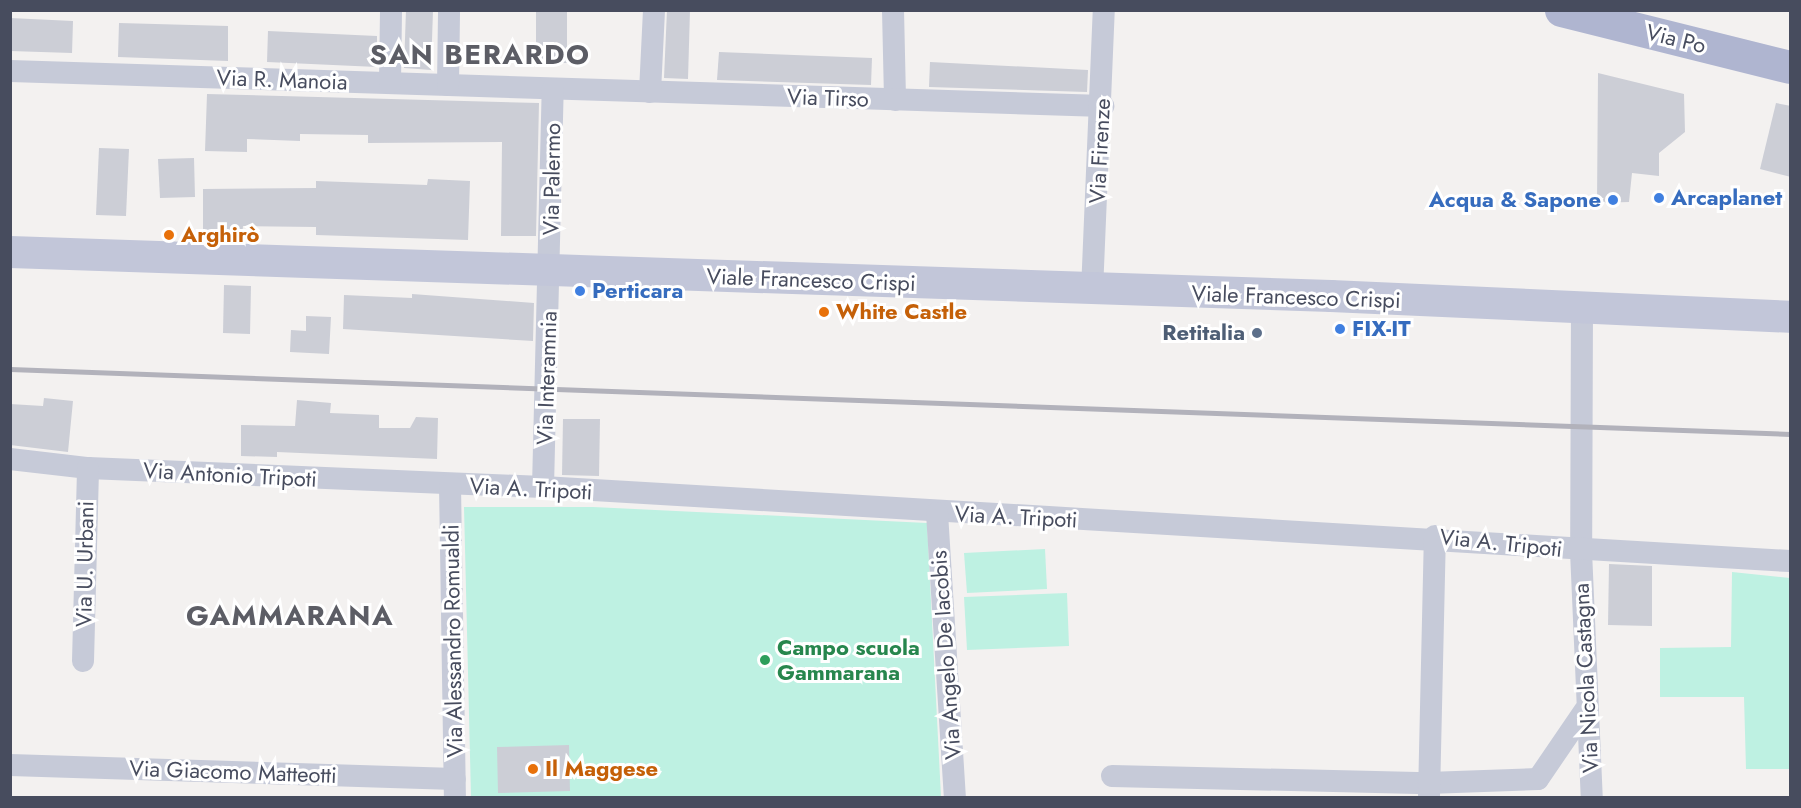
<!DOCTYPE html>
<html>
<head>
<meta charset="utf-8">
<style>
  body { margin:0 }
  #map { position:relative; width:1801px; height:808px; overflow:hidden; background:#f3f1f0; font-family:Jost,sans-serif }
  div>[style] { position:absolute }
  .green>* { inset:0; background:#bef1e2 }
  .building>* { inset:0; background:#ccced6 }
  .street>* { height:22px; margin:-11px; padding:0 11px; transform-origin:11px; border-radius:11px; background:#c6cad8 }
  .secondary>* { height:32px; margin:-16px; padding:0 16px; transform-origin:16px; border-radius:16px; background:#c2c6d9 }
  .primary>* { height:33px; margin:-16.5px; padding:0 16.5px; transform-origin:16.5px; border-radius:16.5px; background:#afb5d0 }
  .rail>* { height:4.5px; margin:-2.25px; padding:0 2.25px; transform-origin:2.25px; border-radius:2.25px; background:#b2b2bb }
  .dots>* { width:16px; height:16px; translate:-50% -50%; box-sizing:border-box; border:3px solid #fff; border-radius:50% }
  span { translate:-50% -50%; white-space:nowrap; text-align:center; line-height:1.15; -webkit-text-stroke:6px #fff; paint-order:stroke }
  .street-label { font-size:22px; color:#474c5e }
  .shop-label { font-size:22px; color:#366cbe; font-weight:700 }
  .left { translate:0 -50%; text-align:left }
  .right { translate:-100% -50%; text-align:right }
  .food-label { font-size:22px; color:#c56008; font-weight:700 }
  .service-label { font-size:22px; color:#4e5e75; font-weight:700 }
  .leisure-label { font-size:22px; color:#27864d; font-weight:700 }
  .district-label { font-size:28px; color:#5c5d65; font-weight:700; letter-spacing:1.5px }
  .frame { position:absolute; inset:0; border:12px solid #474c5e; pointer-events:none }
</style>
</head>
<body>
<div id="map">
  <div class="green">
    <i style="clip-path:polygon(464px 507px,593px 507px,927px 523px,941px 797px,471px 797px)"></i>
    <i style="clip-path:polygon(1045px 549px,1047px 589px,967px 593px,964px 553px)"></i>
    <i style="clip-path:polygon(1732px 572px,1790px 578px,1790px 769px,1746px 769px,1744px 697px,1660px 697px,1660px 648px,1731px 647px)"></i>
    <i style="clip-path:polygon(1067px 593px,1069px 646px,967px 650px,964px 597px)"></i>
  </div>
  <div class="building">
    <i style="clip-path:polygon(406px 10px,433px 10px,431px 70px,404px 68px)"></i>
    <i style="clip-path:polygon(536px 10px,567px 10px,567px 63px,536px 63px)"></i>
    <i style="clip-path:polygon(667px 10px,690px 10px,688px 79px,664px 78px)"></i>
    <i style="clip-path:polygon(10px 18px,73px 21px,72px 53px,10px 51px)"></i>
    <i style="clip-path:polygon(119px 23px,228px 26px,228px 61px,118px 57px)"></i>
    <i style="clip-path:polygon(268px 31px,377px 36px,377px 67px,267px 62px)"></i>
    <i style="clip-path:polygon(719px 52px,872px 58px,871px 85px,717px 80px)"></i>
    <i style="clip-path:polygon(930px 62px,1088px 70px,1087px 92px,929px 87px)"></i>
    <i style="clip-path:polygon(1598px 73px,1684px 94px,1685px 132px,1659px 153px,1659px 176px,1632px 173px,1629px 202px,1597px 203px)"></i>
    <i style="clip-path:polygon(207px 94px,539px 103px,536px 236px,501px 236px,502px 142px,368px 143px,368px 135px,300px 134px,300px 141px,247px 139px,247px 152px,205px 151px)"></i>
    <i style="clip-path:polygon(1776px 103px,1791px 106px,1791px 177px,1760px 169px)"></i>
    <i style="clip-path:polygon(99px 148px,129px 149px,126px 216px,96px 215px)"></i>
    <i style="clip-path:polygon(194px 158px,195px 197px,160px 198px,158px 159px)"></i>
    <i style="clip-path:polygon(428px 179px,470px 181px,468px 240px,316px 235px,316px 227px,243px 226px,242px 236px,203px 235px,203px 189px,316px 188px,316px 181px,427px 185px)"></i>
    <i style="clip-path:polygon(224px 285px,251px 286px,250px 334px,223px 333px)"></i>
    <i style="clip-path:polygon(412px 294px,534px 303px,533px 341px,343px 329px,344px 295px,412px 298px)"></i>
    <i style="clip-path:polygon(306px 316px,331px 317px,329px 354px,290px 352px,291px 330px,306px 331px)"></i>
    <i style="clip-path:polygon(44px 398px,73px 401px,68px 452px,10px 445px,10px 404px,43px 406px)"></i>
    <i style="clip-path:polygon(297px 400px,331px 403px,330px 413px,379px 415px,379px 428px,410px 428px,416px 417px,438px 418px,437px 459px,277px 452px,277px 457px,241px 456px,241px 425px,295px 426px)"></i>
    <i style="clip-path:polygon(563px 419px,600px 419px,599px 476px,562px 475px)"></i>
    <i style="clip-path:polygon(1609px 564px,1652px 566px,1652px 626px,1608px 625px)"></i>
    <i style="clip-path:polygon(569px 745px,570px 791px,498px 793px,497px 747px)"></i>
  </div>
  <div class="street">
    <i style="left:893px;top:10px;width:90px;rotate:88.7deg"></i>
    <i style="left:10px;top:71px;width:1094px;rotate:1.83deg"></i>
    <i style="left:390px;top:83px;width:73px;rotate:-89.2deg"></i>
    <i style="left:448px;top:85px;width:75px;rotate:-89.2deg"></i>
    <i style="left:650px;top:92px;width:82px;rotate:-87.2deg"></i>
    <i style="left:1092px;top:291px;width:281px;rotate:-87.6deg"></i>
    <i style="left:1582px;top:306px;width:245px;rotate:90.2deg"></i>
    <i style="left:1581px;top:551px;width:247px;rotate:87.5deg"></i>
    <i style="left:10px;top:459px;width:79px;rotate:6.6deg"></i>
    <i style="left:88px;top:468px;width:455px;rotate:2.4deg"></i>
    <i style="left:543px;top:487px;width:1249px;rotate:3.4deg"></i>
    <i style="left:450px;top:485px;width:313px;rotate:89.1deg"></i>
    <i style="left:543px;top:487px;width:398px;rotate:-88.6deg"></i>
    <i style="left:937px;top:513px;width:286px;rotate:86.4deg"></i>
    <i style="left:83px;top:661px;width:193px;rotate:-88.5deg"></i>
    <i style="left:10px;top:765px;width:445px;rotate:1.8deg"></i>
    <i style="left:1112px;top:776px;width:316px;rotate:1.3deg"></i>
    <i style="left:1428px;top:783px;width:110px;rotate:-2.1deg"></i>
    <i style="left:1538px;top:779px;width:83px;rotate:-55.7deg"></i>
    <i style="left:1429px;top:796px;width:260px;rotate:-88.7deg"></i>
  </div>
  <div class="secondary">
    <i style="left:10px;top:252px;width:1322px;rotate:1.91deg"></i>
    <i style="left:1331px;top:296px;width:459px;rotate:2.6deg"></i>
  </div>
  <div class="primary">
    <i style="left:1561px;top:10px;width:236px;rotate:14deg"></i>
  </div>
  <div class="rail">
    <i style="left:10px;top:369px;width:1781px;rotate:2.09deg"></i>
  </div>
  <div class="dots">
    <i style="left:1659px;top:198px;background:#3f7fe0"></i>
    <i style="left:1613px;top:200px;background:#3f7fe0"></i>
    <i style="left:169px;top:235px;background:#e8710a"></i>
    <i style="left:580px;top:291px;background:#3f7fe0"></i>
    <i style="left:824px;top:312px;background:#e8710a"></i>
    <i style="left:1340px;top:329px;background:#3f7fe0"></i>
    <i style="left:1257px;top:333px;background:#5c6f8a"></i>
    <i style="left:765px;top:660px;background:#2e9e5b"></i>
    <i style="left:533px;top:769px;background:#e8710a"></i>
  </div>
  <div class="street-label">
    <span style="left:1676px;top:39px;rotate:14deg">Via Po</span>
    <span style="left:282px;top:80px;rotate:2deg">Via R. Manoia</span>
    <span style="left:828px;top:98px;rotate:2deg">Via Tirso</span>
    <span style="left:1100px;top:151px;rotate:-87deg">Via Firenze</span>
    <span style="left:552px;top:179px;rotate:-89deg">Via Palermo</span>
    <span style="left:811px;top:280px;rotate:2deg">Viale Francesco Crispi</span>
    <span style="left:1296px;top:297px;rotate:2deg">Viale Francesco Crispi</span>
    <span style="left:547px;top:378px;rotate:-88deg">Via Interamnia</span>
    <span style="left:230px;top:475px;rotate:3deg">Via Antonio Tripoti</span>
    <span style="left:531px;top:489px;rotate:3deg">Via A. Tripoti</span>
    <span style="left:1016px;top:517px;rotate:3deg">Via A. Tripoti</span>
    <span style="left:1501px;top:543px;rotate:6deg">Via A. Tripoti</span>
    <span style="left:85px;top:564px;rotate:-89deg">Via U. Urbani</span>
    <span style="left:453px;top:641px;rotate:-91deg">Via Alessandro Romualdi</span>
    <span style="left:946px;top:655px;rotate:-94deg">Via Angelo De Iacobis</span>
    <span style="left:1586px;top:678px;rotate:-93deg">Via Nicola Castagna</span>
    <span style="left:233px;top:772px;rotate:2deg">Via Giacomo Matteotti</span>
  </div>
  <div class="shop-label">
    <span class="left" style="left:1671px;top:198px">Arcaplanet</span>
    <span class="right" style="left:1601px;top:200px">Acqua &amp; Sapone</span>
    <span class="left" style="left:592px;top:291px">Perticara</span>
    <span class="left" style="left:1352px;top:329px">FIX-IT</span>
  </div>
  <div class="food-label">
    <span class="left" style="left:181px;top:235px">Arghirò</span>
    <span class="left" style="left:836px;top:312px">White Castle</span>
    <span class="left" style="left:545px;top:769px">Il Maggese</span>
  </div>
  <div class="service-label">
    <span class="right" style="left:1245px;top:333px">Retitalia</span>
  </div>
  <div class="leisure-label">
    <span class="left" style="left:777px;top:660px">Campo scuola<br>Gammarana</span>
  </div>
  <div class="district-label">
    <span style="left:480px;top:55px">SAN BERARDO</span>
    <span style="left:290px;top:616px">GAMMARANA</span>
  </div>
  <div class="frame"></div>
</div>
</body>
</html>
